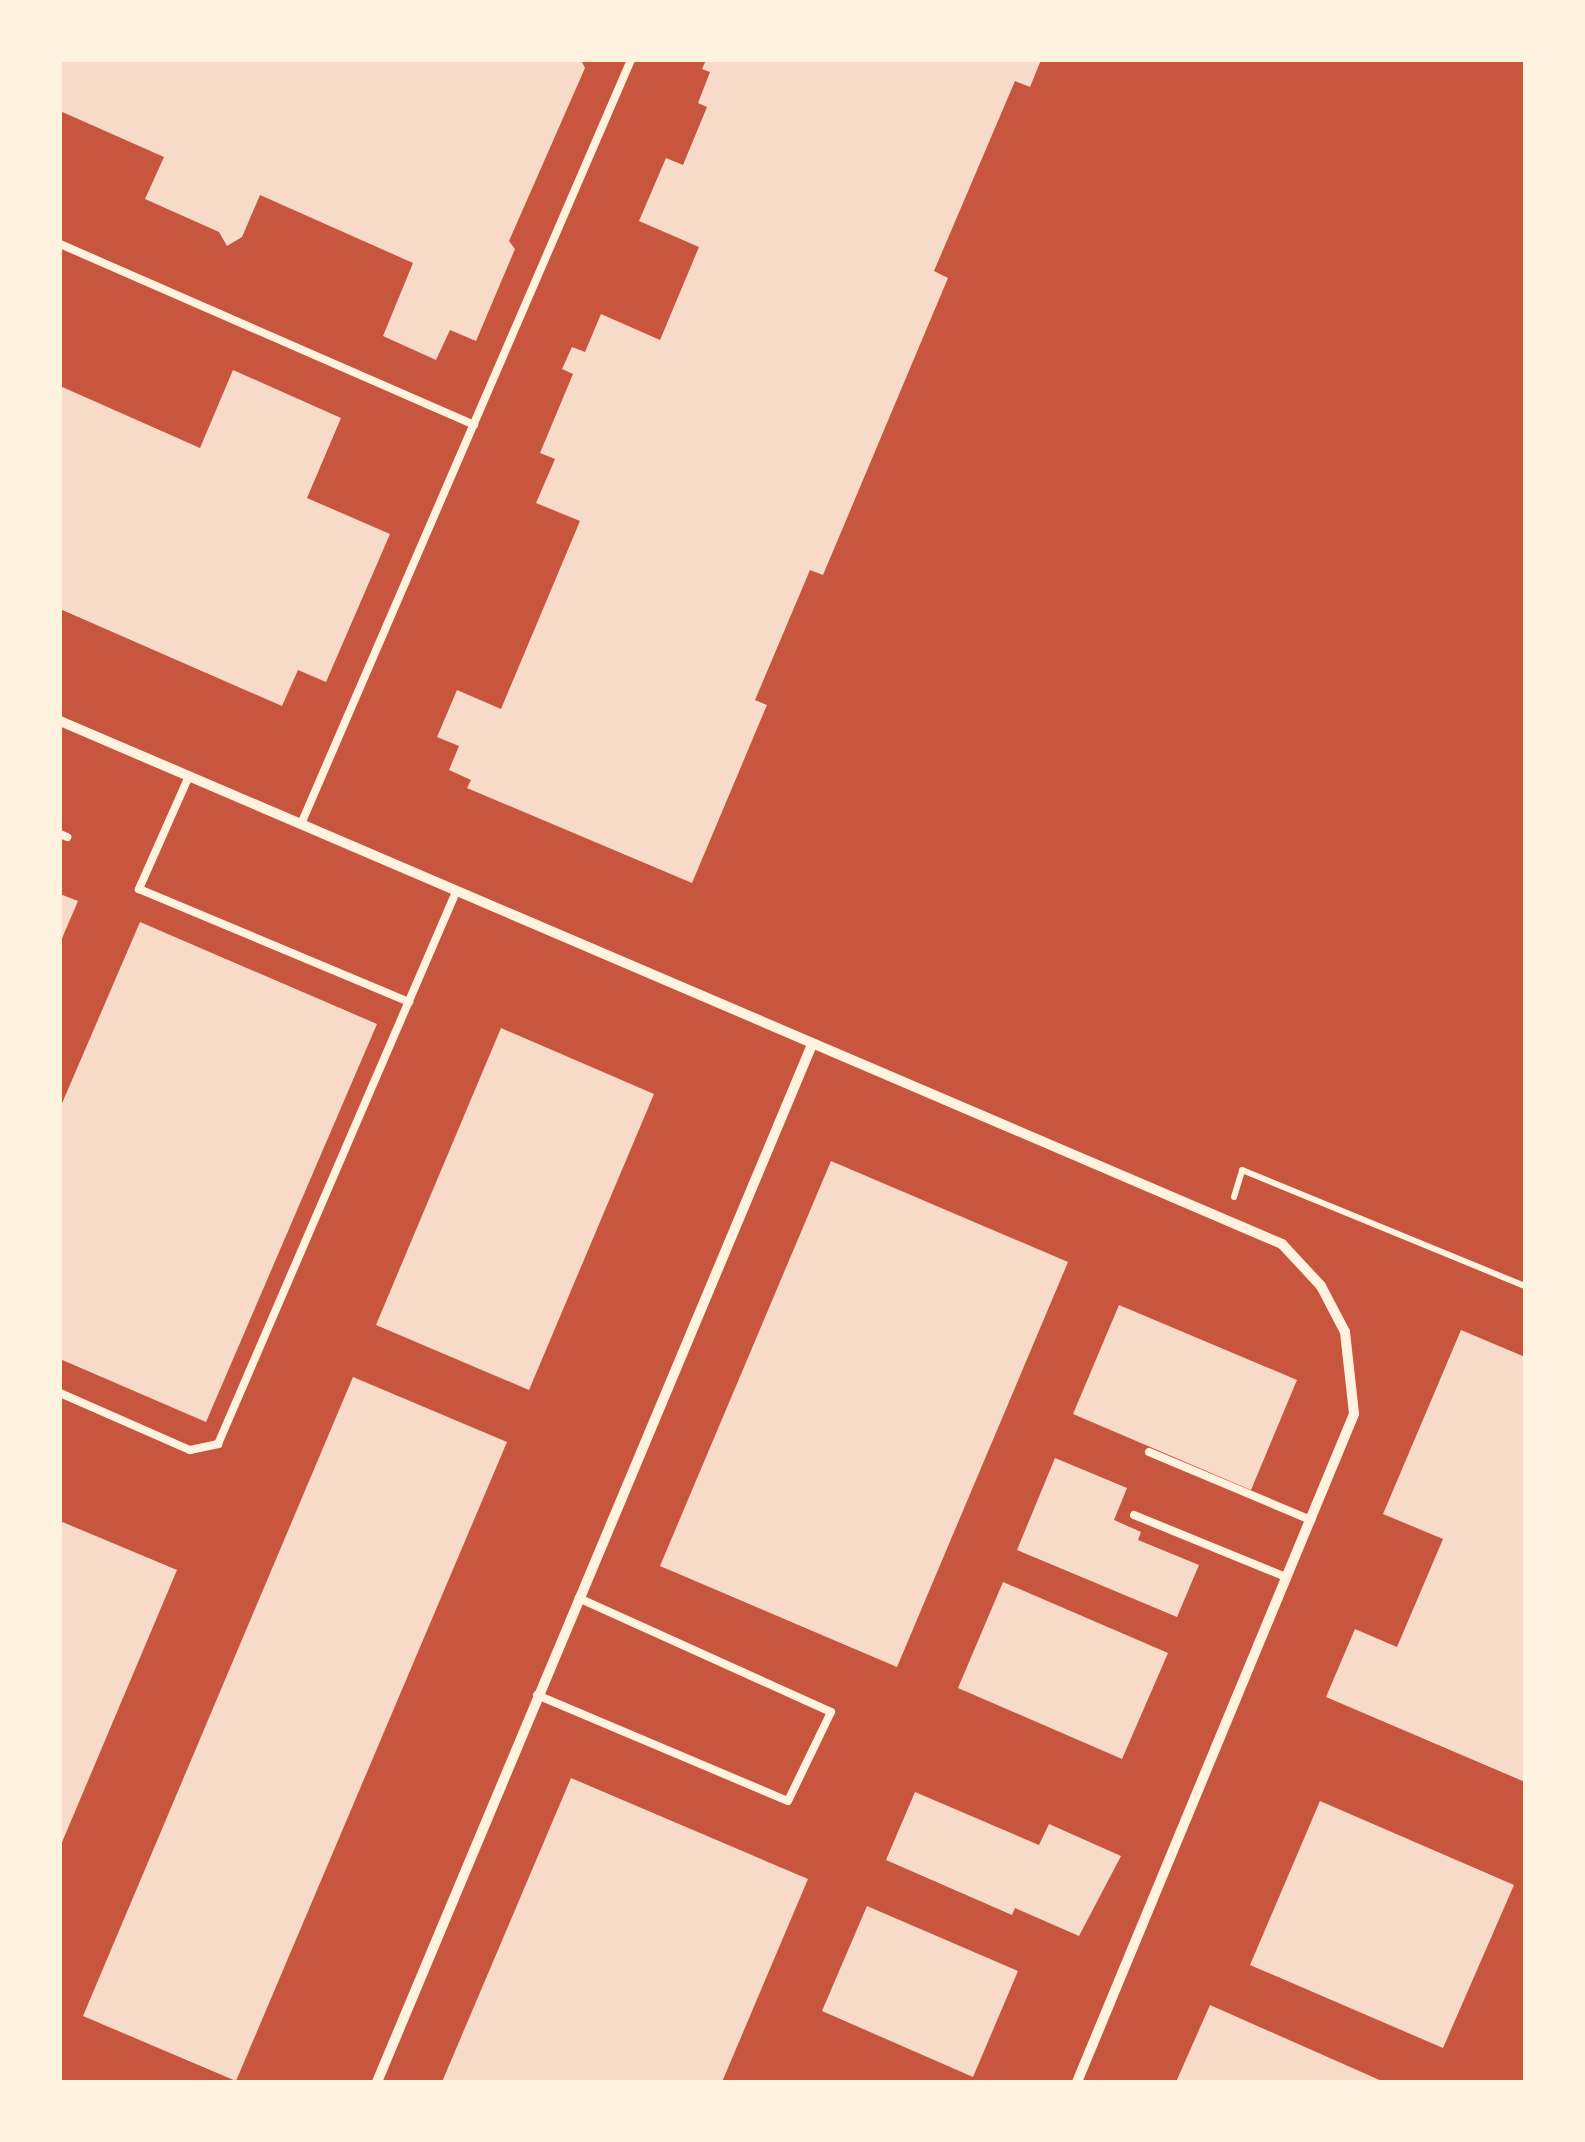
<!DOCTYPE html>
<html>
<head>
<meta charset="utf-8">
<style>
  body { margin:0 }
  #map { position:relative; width:1585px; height:2142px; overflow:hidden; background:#c8553d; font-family:Georgia,serif }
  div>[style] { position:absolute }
  .building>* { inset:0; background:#f7dbc8 }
  .path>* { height:6px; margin:-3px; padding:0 3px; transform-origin:3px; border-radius:3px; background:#fff3e0 }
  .service>* { height:8px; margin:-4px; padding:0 4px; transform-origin:4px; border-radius:4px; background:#fff3e0 }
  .minor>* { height:10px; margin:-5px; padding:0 5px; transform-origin:5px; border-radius:5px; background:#fff3e0 }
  span { translate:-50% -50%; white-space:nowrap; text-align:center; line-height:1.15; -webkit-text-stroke:8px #fff3e0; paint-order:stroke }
  .frame { position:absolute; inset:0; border:62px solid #fff3e0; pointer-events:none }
</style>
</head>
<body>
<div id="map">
  <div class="building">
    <i style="clip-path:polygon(60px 60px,581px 60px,585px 68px,509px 241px,515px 249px,476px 341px,450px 330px,436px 360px,383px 336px,413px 263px,260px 195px,242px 237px,227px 246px,219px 232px,145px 199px,164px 157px,60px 111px)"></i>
    <i style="clip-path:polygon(706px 60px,1041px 60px,1030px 87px,1015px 81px,934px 271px,948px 278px,823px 575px,810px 570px,755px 700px,767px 705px,692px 883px,467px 788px,471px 780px,449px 770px,459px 746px,437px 737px,457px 690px,501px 709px,580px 521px,536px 503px,555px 459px,540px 453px,573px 374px,562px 369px,572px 347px,585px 352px,601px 314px,660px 340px,699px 247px,639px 221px,666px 158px,683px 165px,707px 107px,698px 103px,710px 72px,702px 69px)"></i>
    <i style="clip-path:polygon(233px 370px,341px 418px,307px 498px,390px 534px,326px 682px,298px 670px,282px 706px,60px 609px,60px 386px,200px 448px)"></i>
    <i style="clip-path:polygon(60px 894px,78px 901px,60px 943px)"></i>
    <i style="clip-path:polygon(140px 922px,377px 1024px,206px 1422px,60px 1359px,60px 1108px)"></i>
    <i style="clip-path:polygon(501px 1028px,654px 1094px,529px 1390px,376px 1325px)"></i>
    <i style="clip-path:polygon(831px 1161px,1068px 1262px,897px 1667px,660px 1566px)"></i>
    <i style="clip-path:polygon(1119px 1305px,1297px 1380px,1251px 1490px,1073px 1414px)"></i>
    <i style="clip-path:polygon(1461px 1330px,1525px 1357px,1525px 1782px,1326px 1697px,1355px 1629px,1397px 1647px,1443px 1539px,1383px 1514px)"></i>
    <i style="clip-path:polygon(353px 1377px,507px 1442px,236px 2081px,83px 2016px)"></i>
    <i style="clip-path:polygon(1055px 1458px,1127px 1488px,1114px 1520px,1141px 1532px,1138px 1540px,1199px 1565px,1177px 1617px,1017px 1550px)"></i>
    <i style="clip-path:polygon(60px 1521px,177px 1570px,60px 1847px)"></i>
    <i style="clip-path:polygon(1003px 1582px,1168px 1653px,1122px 1759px,958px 1688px)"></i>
    <i style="clip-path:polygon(571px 1778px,808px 1879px,722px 2082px,442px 2082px)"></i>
    <i style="clip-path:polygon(915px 1792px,1039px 1845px,1049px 1824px,1121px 1856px,1079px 1936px,1015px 1908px,1012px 1915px,886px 1860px)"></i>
    <i style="clip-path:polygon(1320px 1801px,1514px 1885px,1443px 2048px,1250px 1965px)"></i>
    <i style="clip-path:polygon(867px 1906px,1018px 1971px,973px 2077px,822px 2011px)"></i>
    <i style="clip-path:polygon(1210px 2005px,1384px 2082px,1176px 2082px)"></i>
  </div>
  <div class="path">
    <i style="left:1234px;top:1197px;width:28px;rotate:-73deg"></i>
    <i style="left:1242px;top:1170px;width:306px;rotate:22.3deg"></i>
  </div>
  <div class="service">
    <i style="left:60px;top:244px;width:452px;rotate:23.6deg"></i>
    <i style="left:189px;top:776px;width:124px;rotate:113.9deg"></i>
    <i style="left:139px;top:889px;width:293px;rotate:22.7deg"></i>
    <i style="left:301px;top:824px;width:832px;rotate:-66.64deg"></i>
    <i style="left:60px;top:834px;width:8px;rotate:23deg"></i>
    <i style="left:60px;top:1393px;width:142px;rotate:23.7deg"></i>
    <i style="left:190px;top:1450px;width:29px;rotate:-12deg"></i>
    <i style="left:218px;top:1444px;width:601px;rotate:-66.68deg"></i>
    <i style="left:1149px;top:1452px;width:176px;rotate:22.8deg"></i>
    <i style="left:1134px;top:1515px;width:164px;rotate:22.2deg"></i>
    <i style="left:537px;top:1695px;width:272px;rotate:22.9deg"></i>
    <i style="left:788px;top:1801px;width:99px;rotate:-64.2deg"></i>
    <i style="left:831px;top:1712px;width:277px;rotate:-155.7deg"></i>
  </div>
  <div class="minor">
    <i style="left:60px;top:721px;width:1329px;rotate:23.17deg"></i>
    <i style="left:1282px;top:1244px;width:57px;rotate:47.1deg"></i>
    <i style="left:1321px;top:1286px;width:52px;rotate:62.4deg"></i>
    <i style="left:1345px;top:1332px;width:82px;rotate:83.7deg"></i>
    <i style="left:1354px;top:1414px;width:723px;rotate:112.52deg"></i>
    <i style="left:377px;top:2082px;width:1122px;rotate:-67.25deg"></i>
  </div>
  <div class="frame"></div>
</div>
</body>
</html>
